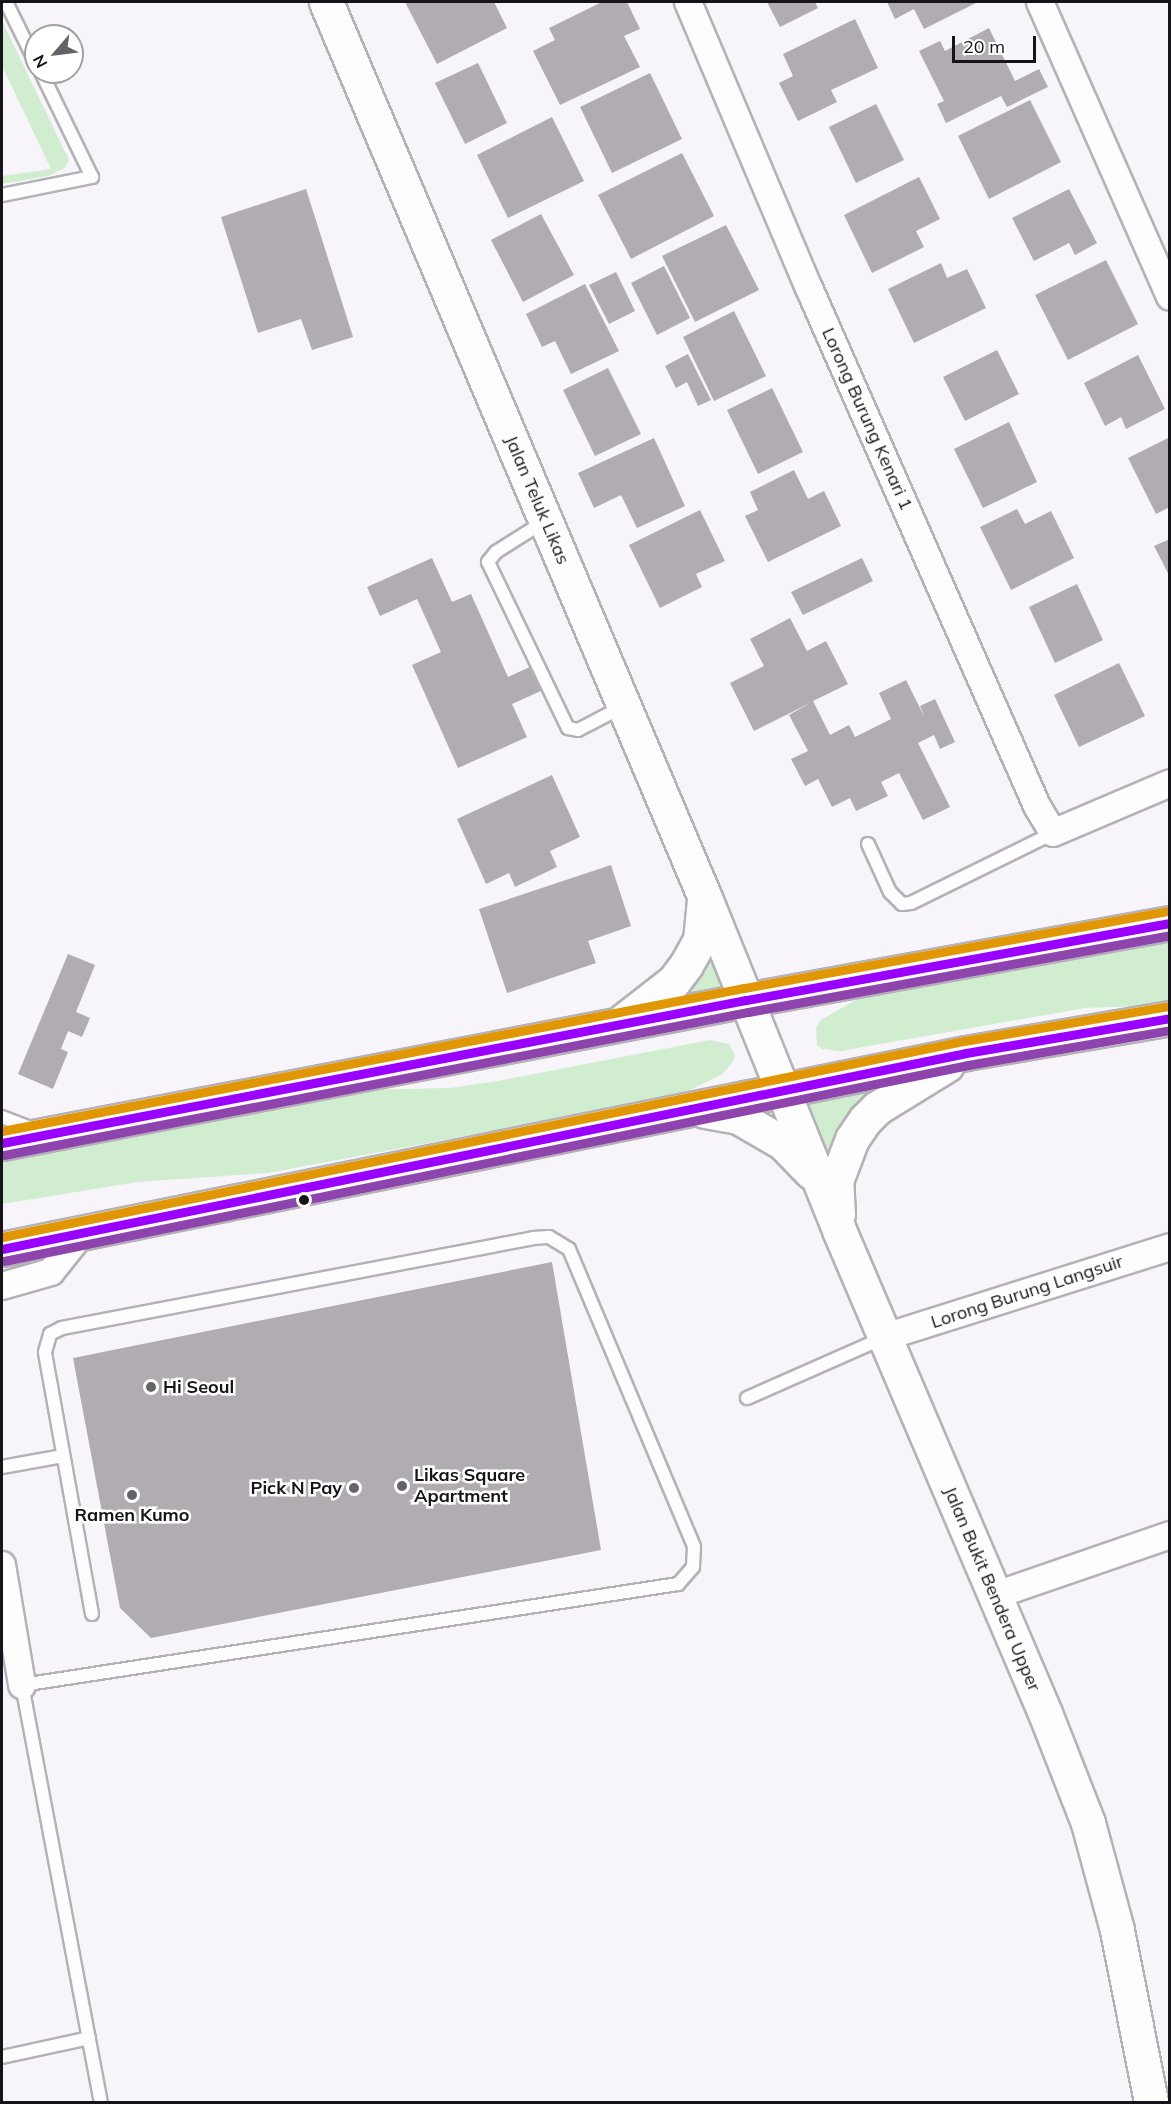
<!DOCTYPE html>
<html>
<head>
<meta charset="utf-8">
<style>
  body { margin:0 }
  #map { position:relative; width:1171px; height:2104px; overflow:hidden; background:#f7f4fa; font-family:Mulish,sans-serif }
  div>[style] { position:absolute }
  .green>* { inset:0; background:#d0eecf }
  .building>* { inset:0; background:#b0acb2 }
  .roads { filter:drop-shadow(2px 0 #b4b1b7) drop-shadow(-2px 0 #b4b1b7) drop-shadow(0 2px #b4b1b7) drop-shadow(0 -2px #b4b1b7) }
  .lane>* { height:12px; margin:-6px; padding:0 6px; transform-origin:6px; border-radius:6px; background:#fefdfe }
  .street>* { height:26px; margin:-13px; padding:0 13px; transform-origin:13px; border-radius:13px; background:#fefdfe }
  .secondary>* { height:33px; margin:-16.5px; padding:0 16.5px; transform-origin:16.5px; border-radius:16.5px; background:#fefdfe }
  .bus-1>* { height:9px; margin:-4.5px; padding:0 4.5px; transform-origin:4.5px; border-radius:4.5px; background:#90f }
  .bus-2>* { height:9px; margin:-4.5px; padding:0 4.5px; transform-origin:4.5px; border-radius:4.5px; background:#8e44ad }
  .bus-3>* { height:9px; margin:-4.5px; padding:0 4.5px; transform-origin:4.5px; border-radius:4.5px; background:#e19703 }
  .dots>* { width:16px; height:16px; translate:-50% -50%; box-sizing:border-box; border:3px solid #fff; border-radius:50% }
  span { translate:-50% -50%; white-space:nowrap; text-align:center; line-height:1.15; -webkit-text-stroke:5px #fff; paint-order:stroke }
  .street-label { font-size:18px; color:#17131b }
  .poi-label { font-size:18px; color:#17131b; font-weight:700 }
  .left { translate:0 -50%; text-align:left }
  .right { translate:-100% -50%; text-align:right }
  .frame { position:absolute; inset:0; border:3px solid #17131b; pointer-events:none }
  .north { position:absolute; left:24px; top:24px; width:60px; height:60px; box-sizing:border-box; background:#fff; border:2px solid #a2a1a4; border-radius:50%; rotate:242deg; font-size:16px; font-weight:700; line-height:24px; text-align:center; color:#17131b }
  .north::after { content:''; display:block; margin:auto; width:21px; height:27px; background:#656269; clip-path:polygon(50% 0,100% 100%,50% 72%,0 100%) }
  .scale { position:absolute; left:952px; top:36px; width:84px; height:27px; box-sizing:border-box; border:3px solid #17131b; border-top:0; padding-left:8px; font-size:18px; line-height:21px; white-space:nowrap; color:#17131b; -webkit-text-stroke:4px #fff; paint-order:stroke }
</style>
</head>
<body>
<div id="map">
  <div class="green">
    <i style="clip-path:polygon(2px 21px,69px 160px,65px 168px,48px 176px,2px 184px,2px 176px,51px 169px,2px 66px)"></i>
    <i style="clip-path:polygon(706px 939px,727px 987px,676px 998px)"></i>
    <i style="clip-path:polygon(1169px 939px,1169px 1005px,1085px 1008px,841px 1051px,822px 1049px,817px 1045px,816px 1028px,821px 1020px,859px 998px)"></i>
    <i style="clip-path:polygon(710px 1040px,729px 1044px,735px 1056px,731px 1064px,721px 1075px,675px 1097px,268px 1173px,138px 1182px,2px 1204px,2px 1155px,365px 1090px,450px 1088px,498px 1081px)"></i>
    <i style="clip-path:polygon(895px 1087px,834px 1167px,809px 1105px,811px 1102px)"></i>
  </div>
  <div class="building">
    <i style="clip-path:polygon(405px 2px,494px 2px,507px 28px,437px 64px)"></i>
    <i style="clip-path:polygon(602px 2px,627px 2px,640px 29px,624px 36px,640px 67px,560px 105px,533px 51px,555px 40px,549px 28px)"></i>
    <i style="clip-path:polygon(767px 2px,815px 2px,818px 8px,780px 27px)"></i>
    <i style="clip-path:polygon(887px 2px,975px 2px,976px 3px,924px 29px,914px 9px,895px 19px)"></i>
    <i style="clip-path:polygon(855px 19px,878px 68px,831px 90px,837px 102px,798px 121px,779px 83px,793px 76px,783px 54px)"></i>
    <i style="clip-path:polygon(989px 28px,1015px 81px,1039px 69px,1048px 87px,1007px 107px,1001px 96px,946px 123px,937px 104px,944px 101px,919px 51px,940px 41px,945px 51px)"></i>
    <i style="clip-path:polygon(478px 63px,507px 123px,465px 144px,435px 83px)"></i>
    <i style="clip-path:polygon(650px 73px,682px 139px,612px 173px,580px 107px)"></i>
    <i style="clip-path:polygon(1030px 100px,1061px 162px,989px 199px,958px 136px)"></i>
    <i style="clip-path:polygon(876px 104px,904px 160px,856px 183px,829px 127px)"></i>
    <i style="clip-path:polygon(552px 117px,584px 181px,508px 218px,477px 155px)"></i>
    <i style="clip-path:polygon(682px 153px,714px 216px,631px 259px,598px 195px)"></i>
    <i style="clip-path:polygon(919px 177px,940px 219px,916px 231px,924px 247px,872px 273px,844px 215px)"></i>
    <i style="clip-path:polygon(306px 189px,353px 337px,312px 350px,301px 319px,258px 333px,221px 217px)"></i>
    <i style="clip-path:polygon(1069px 189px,1097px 243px,1075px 255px,1069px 243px,1034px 261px,1012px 218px)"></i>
    <i style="clip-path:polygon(541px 214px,574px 275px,523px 302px,491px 240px)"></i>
    <i style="clip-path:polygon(726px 225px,759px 290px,695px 322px,662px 256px)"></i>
    <i style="clip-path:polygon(1106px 260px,1138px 324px,1068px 360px,1035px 295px)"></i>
    <i style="clip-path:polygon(941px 263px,947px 278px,967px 269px,986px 308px,914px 343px,888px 289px)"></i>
    <i style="clip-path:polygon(664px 266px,690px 318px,657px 335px,631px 283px)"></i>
    <i style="clip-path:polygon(616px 272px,635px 311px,609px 324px,589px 285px)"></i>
    <i style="clip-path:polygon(585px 284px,619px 351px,571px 374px,555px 341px,542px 347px,526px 314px)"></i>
    <i style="clip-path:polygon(734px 311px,766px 376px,714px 401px,683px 337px)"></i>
    <i style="clip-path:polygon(997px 350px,1019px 394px,965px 421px,943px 377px)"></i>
    <i style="clip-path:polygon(688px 354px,711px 400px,698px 406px,687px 382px,676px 388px,665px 366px)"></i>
    <i style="clip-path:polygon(1138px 355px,1165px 409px,1126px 429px,1121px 417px,1105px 426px,1084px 383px)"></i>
    <i style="clip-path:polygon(608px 368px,641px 434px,595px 456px,563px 390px)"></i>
    <i style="clip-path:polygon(772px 388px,803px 452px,758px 474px,727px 410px)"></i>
    <i style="clip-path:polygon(1009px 422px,1037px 482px,983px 508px,954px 449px)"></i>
    <i style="clip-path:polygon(1170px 437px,1170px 507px,1156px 514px,1128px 458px)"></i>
    <i style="clip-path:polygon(654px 438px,685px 506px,637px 528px,621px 495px,594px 508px,578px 473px)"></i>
    <i style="clip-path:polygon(794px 470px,808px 499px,824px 491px,841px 526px,768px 562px,745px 516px,758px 510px,750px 492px)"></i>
    <i style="clip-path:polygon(1017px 509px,1025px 524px,1051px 511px,1074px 558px,1011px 590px,980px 527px)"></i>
    <i style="clip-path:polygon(700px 510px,725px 561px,696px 574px,702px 587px,660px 608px,629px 545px)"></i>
    <i style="clip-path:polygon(1170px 539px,1170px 577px,1154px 546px)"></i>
    <i style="clip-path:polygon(432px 558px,452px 602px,471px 594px,508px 677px,532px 666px,543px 690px,512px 704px,527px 737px,458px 768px,412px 665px,441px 652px,417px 599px,380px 616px,367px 587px)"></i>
    <i style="clip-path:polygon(862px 558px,873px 581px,803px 615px,791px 592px)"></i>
    <i style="clip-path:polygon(1077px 584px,1103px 640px,1055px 663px,1029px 607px)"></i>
    <i style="clip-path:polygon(790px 618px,807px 651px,826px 641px,848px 684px,813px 701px,830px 735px,849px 725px,855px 737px,891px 719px,879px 693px,906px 680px,925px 718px,920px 706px,935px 699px,955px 742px,940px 749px,934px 735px,918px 743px,950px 807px,923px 820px,899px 773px,881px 782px,888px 796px,856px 811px,850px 798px,832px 807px,818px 779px,805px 786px,791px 759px,808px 751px,789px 715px,810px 703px,754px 731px,730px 683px,764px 666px,750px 639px)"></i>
    <i style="clip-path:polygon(1119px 663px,1145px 716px,1079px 747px,1054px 695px)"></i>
    <i style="clip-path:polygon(552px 775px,580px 837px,550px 851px,557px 867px,515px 887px,509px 873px,486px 884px,457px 819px)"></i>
    <i style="clip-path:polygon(611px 865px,631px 926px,588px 941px,596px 963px,507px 993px,479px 909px)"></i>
    <i style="clip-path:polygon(68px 954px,95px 965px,76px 1012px,90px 1018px,82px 1037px,68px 1031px,61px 1049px,68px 1052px,53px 1089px,18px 1074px)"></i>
    <i style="clip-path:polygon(552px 1262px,601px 1550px,151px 1638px,120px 1608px,73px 1358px)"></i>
  </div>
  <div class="roads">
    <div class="lane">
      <i style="left:6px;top:2px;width:68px;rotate:63.8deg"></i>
      <i style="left:2px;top:195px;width:92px;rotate:-11.3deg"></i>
      <i style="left:92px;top:177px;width:117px;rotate:-115.9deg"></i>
      <i style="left:545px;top:521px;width:58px;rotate:147.7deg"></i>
      <i style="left:496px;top:552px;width:13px;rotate:129deg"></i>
      <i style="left:488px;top:562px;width:184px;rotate:64.3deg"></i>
      <i style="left:568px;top:728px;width:10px;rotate:11deg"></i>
      <i style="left:578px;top:730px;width:50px;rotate:-27.6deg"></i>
      <i style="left:868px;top:844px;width:53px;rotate:65.4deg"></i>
      <i style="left:890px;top:892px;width:17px;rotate:45deg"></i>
      <i style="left:902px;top:904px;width:9px;rotate:-6deg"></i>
      <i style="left:911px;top:903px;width:158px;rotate:-26.2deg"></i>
      <i style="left:2px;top:1117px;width:31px;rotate:21deg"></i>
      <i style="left:747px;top:1398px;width:149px;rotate:-23.8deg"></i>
      <i style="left:2px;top:1467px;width:62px;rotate:-10.2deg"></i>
      <i style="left:92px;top:1614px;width:266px;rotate:-100.2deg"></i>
      <i style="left:45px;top:1352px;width:19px;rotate:-74deg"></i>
      <i style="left:50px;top:1334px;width:13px;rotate:-27deg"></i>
      <i style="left:62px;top:1328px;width:480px;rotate:-10.8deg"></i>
      <i style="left:533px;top:1238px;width:16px;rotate:-4deg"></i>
      <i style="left:549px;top:1237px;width:23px;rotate:31deg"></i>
      <i style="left:569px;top:1249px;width:323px;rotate:67.2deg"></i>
      <i style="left:694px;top:1547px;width:20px;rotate:93deg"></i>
      <i style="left:693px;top:1567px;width:23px;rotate:131deg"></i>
      <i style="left:678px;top:1584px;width:664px;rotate:171.25deg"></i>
      <i style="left:22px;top:1685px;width:424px;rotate:79.3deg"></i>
      <i style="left:2px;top:2057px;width:89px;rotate:-12.3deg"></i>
    </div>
    <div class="street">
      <i style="left:688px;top:2px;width:311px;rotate:67.1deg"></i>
      <i style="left:809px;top:288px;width:566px;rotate:66.24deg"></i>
      <i style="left:1037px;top:806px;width:31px;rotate:59deg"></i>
      <i style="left:1053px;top:833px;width:127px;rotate:-23.1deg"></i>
      <i style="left:1040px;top:2px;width:322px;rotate:66.2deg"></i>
      <i style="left:2px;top:1286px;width:51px;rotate:-15.9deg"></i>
      <i style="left:51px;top:1272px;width:50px;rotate:-51.5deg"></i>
      <i style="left:885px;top:1337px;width:299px;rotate:-17.5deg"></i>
      <i style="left:2px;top:1565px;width:122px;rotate:80.5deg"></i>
      <i style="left:996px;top:1595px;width:184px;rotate:-19deg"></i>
    </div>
    <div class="secondary">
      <i style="left:326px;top:2px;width:973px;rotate:67.07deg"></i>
      <i style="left:705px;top:898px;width:358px;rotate:68deg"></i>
      <i style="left:839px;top:1230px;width:525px;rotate:66.9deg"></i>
      <i style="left:1045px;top:1713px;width:118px;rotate:68.6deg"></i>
      <i style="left:1088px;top:1823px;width:111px;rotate:74.8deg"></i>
      <i style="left:1117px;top:1930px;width:175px;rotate:78.8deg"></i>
      <i style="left:624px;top:1020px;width:63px;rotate:-38deg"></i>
      <i style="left:674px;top:981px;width:20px;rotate:-53deg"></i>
      <i style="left:686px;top:965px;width:29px;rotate:-61deg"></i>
      <i style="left:700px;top:940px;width:40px;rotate:-84.3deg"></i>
      <i style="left:705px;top:1111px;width:34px;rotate:10deg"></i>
      <i style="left:738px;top:1117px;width:52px;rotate:30deg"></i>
      <i style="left:783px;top:1143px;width:40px;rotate:46deg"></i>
      <i style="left:2px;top:1143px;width:758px;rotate:-10.88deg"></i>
      <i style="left:746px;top:1000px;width:431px;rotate:-10.3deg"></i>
      <i style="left:838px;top:1214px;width:33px;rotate:-93deg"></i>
      <i style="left:836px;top:1181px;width:45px;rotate:-69.1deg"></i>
      <i style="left:852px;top:1139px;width:23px;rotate:-56deg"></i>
      <i style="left:865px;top:1120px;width:17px;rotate:-45deg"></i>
      <i style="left:877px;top:1108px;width:82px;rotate:-31.6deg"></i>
      <i style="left:2px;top:1249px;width:984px;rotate:-11.49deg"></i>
      <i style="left:966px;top:1053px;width:207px;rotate:-9.7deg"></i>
    </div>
  </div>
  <div class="bus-1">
    <i style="left:2px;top:1143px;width:758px;rotate:-10.88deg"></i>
    <i style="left:746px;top:1000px;width:431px;rotate:-10.3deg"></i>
    <i style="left:2px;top:1249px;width:984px;rotate:-11.49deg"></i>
    <i style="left:966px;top:1053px;width:207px;rotate:-9.7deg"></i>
  </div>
  <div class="bus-2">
    <i style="left:4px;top:1155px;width:758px;rotate:-10.88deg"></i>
    <i style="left:748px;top:1012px;width:429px;rotate:-10.3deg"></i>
    <i style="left:4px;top:1261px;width:984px;rotate:-11.49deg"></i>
    <i style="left:968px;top:1065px;width:205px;rotate:-9.8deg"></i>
  </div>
  <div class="bus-3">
    <i style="left:2px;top:1131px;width:756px;rotate:-10.91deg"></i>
    <i style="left:744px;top:988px;width:431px;rotate:-10.3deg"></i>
    <i style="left:2px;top:1237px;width:982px;rotate:-11.52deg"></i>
    <i style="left:964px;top:1041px;width:207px;rotate:-9.7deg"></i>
  </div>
  <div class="dots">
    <i style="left:304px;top:1200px;background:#17131b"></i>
    <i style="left:151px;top:1387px;background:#656269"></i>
    <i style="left:402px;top:1486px;background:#656269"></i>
    <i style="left:354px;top:1488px;background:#656269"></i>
    <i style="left:132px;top:1495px;background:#656269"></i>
  </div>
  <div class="street-label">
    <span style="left:867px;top:419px;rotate:66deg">Lorong Burung Kenari 1</span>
    <span style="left:537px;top:500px;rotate:67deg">Jalan Teluk Likas</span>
    <span style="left:1027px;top:1292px;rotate:-18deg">Lorong Burung Langsuir</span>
    <span style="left:992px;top:1589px;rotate:67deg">Jalan Bukit Bendera Upper</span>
  </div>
  <div class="poi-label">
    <span class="left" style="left:163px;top:1387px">Hi Seoul</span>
    <span class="left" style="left:414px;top:1486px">Likas Square<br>Apartment</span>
    <span class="right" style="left:342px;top:1488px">Pick N Pay</span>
    <span style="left:132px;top:1515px">Ramen Kumo</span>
  </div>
  <div class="frame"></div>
  <div class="north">N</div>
  <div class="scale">20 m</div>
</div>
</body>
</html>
